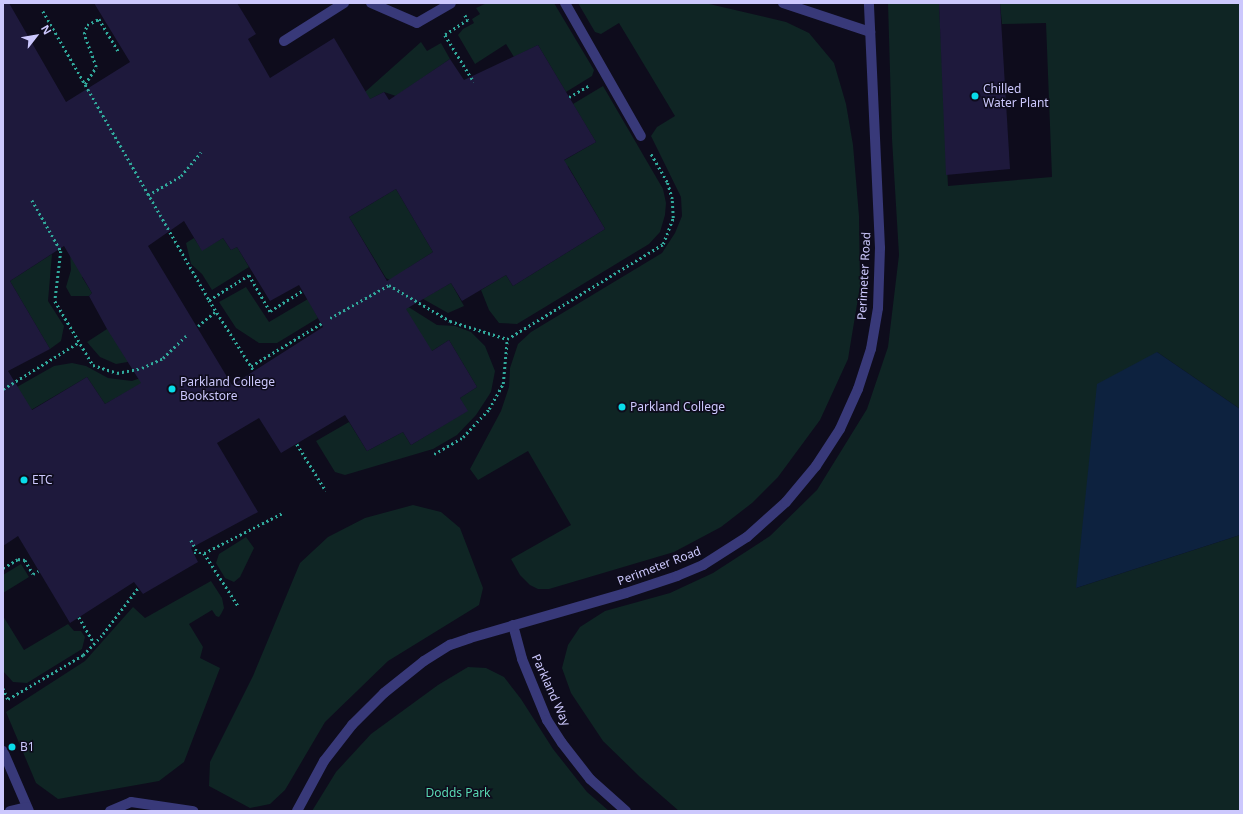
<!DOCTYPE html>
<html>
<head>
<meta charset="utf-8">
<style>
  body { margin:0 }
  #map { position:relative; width:1243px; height:814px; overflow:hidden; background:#0e0c1c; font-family:"Noto Sans",sans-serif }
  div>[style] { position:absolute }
  .green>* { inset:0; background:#0f2524 }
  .water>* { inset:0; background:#0d223f }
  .building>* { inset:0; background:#1e193c }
  .path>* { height:2.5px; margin-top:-1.25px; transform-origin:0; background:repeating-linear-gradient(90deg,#31a99c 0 2px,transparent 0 5px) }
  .lane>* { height:10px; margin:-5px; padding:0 5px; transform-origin:5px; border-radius:5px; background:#383979 }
  .street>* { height:10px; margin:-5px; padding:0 5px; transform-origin:5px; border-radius:5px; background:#383979 }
  .dots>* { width:11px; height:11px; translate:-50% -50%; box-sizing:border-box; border:2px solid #0e0c1c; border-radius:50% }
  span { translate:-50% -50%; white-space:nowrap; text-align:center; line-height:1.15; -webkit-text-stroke:3px #0e0c1c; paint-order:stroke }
  .poi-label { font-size:12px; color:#ccc8fd }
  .left { translate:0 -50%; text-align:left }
  .street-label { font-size:12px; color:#ccc8fd }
  .park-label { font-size:12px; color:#59d9b3 }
  .frame { position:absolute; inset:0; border:4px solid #ccc8fd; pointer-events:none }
  .north { position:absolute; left:16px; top:16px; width:40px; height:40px; -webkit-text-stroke:3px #0e0c1c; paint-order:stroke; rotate:59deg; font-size:11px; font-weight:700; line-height:16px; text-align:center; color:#ccc8fd }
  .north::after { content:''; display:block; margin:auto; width:14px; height:18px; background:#ccc8fd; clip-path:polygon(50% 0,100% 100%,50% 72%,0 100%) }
</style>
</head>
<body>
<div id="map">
  <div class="green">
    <i style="clip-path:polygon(487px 3px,554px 3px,594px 70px,592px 76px,566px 92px,538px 45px,514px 57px,506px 44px,475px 64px,458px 35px,463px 29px,474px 23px,472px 19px,480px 14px,476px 8px)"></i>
    <i style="clip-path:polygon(578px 3px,705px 3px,786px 22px,809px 33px,834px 63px,846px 104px,853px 145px,859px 216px,860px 286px,848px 359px,820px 420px,778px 477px,752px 503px,721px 527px,674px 552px,549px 589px,538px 589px,530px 585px,520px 575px,511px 559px,571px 525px,528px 451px,478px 480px,470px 469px,501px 411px,509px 387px,510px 368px,518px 344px,531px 332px,662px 253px,675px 233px,682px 216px,681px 197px,651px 136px,657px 127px,675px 116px,619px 23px,601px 34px,595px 32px)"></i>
    <i style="clip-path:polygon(888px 3px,939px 3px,948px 186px,1052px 177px,1046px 23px,1002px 24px,1000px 3px,1240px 3px,1240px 409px,1157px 352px,1076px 588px,1240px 535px,1240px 811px,679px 811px,640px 777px,603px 741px,571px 693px,562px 668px,568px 645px,580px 627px,605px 611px,670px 593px,713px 573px,770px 536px,817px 490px,867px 409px,888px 347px,899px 255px,892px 139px)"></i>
    <i style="clip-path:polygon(421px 42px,427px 51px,441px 43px,450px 59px,396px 96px,384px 92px,361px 104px,365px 92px)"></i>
    <i style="clip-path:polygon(603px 86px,663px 189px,666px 203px,665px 215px,660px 232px,649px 244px,517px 324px,499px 323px,489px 310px,481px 290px,506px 275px,513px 286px,605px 229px,568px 166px,560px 171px,556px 165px,596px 142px,573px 104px)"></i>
    <i style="clip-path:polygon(396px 189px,433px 252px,408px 268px,426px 297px,451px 283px,464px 306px,448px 313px,386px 278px,349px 217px)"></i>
    <i style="clip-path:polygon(194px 238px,202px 250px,223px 238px,231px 250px,237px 247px,249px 267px,212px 290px,202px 274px,191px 264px,186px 243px)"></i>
    <i style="clip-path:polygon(70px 250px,88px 272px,82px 277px,92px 293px,89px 296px,71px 296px,66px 287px,71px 270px)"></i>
    <i style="clip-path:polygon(52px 254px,48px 301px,64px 326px,61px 341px,50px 349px,10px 281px)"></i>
    <i style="clip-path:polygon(246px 287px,269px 322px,308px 299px,318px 318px,277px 343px,259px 343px,236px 328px,219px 302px)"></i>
    <i style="clip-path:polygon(399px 301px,437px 325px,455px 326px,471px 332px,485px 346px,495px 371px,491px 392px,476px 415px,457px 435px,433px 449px,345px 475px,335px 472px,316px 441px,349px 422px,367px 451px,403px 432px,411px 445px,467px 411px,460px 398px,477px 387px,449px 340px,421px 358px)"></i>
    <i style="clip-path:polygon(107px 329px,139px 360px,116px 364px,100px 357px,87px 342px)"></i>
    <i style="clip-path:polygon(196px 353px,105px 404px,87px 377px,31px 410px,17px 387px,54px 366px,72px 363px,86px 366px,108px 378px,132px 381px,162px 370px)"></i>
    <i style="clip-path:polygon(413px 505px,441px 512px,460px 528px,483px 588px,479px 605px,388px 661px,325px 722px,285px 790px,270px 804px,250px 808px,209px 786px,210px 762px,253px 676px,300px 563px,328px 537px,365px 518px)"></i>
    <i style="clip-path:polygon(246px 537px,254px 548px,240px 577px,234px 582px,225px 578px,216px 563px,219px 554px)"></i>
    <i style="clip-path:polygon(21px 564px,29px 577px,3px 593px,3px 575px)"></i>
    <i style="clip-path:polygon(211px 581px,222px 598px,224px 608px,221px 614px,219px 617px,216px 616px,212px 610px,189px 624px,203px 647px,200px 658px,220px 668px,184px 762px,159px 781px,58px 799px,36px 783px,6px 712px,85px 661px,133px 607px,145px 618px)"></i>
    <i style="clip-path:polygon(3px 616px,24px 650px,68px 624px,74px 631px,81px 631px,85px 637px,82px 649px,27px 683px,13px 682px,3px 671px)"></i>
    <i style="clip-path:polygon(468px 667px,486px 668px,504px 677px,521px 699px,553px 749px,587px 792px,609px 811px,312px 811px,336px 772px,371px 734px,438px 685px)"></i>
  </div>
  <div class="water">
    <i style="clip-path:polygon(1157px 352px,1240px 409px,1240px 535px,1076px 588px,1097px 384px)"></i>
  </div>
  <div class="building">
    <i style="clip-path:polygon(evenodd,3px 3px,9px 3px,66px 102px,130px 62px,94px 3px,237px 3px,256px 34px,248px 39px,270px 78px,334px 38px,370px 99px,384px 92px,389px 100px,450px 59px,464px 80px,538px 45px,596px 142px,564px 160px,605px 229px,513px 286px,506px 275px,462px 301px,451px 283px,406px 309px,432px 351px,449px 340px,477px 387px,460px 398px,468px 411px,411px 445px,403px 432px,367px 451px,345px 415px,281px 453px,259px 418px,217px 443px,258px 512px,191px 548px,198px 562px,143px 594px,134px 582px,70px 623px,18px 536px,3px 546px,3px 3px,396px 189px,433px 252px,387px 281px,349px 217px,396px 189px,3px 3px,184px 221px,202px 251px,223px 238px,231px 250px,237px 247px,270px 301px,299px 285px,323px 327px,232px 385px,148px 246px,184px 221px,3px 3px,64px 246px,92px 293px,89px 296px,107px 329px,141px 383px,105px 404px,87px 377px,32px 410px,8px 371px,50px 349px,10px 281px,64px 246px)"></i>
    <i style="clip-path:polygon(939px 3px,1000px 3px,1010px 169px,946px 175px)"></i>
  </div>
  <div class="path">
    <i style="left:43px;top:11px;width:333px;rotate:60.1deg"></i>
    <i style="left:209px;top:300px;width:84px;rotate:57.6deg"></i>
    <i style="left:465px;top:15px;width:6px;rotate:59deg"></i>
    <i style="left:468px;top:20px;width:27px;rotate:147deg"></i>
    <i style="left:445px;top:35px;width:55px;rotate:58.3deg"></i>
    <i style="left:85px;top:84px;width:20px;rotate:-57deg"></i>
    <i style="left:96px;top:67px;width:35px;rotate:-110deg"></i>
    <i style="left:84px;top:34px;width:9px;rotate:-72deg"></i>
    <i style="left:87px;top:25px;width:13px;rotate:-27deg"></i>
    <i style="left:99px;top:19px;width:39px;rotate:59deg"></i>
    <i style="left:569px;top:97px;width:24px;rotate:-30deg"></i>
    <i style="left:148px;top:195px;width:38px;rotate:-30deg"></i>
    <i style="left:181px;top:176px;width:31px;rotate:-50deg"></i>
    <i style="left:32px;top:200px;width:59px;rotate:60.4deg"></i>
    <i style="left:61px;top:251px;width:50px;rotate:96.8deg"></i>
    <i style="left:55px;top:301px;width:74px;rotate:59.3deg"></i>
    <i style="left:93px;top:365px;width:25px;rotate:18deg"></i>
    <i style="left:117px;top:373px;width:25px;rotate:-11deg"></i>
    <i style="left:142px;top:368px;width:23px;rotate:-25deg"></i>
    <i style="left:163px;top:358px;width:32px;rotate:-44deg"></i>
    <i style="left:209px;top:300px;width:47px;rotate:-32deg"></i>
    <i style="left:249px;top:275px;width:42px;rotate:59.7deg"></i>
    <i style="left:270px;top:311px;width:38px;rotate:-32deg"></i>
    <i style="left:330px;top:318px;width:68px;rotate:-29.2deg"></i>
    <i style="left:389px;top:285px;width:71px;rotate:30.5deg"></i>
    <i style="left:450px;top:321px;width:60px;rotate:17.5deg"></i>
    <i style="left:198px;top:326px;width:23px;rotate:-40deg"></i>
    <i style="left:251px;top:366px;width:83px;rotate:-31.2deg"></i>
    <i style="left:3px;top:389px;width:89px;rotate:-31.7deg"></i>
    <i style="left:297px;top:444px;width:55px;rotate:58.3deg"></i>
    <i style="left:434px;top:454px;width:34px;rotate:-30deg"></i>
    <i style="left:463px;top:437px;width:38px;rotate:-47deg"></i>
    <i style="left:489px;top:409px;width:29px;rotate:-61deg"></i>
    <i style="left:503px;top:384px;width:45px;rotate:-84.9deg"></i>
    <i style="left:507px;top:339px;width:183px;rotate:-31.3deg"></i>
    <i style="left:663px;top:244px;width:28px;rotate:-69deg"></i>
    <i style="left:673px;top:218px;width:19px;rotate:-93deg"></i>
    <i style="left:672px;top:199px;width:18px;rotate:-106deg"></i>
    <i style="left:667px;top:182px;width:34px;rotate:-120deg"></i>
    <i style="left:191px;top:540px;width:15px;rotate:62deg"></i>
    <i style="left:194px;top:553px;width:10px"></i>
    <i style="left:204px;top:553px;width:64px;rotate:57.1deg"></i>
    <i style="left:204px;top:553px;width:89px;rotate:-26.9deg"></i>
    <i style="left:3px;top:568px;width:17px;rotate:-31deg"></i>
    <i style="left:18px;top:559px;width:7px;rotate:8deg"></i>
    <i style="left:25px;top:560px;width:16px;rotate:60deg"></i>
    <i style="left:33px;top:574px;width:6px;rotate:-31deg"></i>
    <i style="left:79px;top:617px;width:30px;rotate:60deg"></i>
    <i style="left:3px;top:688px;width:12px;rotate:66deg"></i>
    <i style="left:8px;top:699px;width:87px;rotate:-30.4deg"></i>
    <i style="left:83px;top:655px;width:29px;rotate:-46deg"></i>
    <i style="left:103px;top:634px;width:58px;rotate:-52.7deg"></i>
  </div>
  <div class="lane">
    <i style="left:371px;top:3px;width:50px;rotate:23.5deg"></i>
    <i style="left:417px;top:23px;width:39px;rotate:-30deg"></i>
    <i style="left:565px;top:3px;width:153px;rotate:60.3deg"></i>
    <i style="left:783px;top:3px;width:92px;rotate:18.4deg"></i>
    <i style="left:284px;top:41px;width:71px;rotate:-32.3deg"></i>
    <i style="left:3px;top:751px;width:65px;rotate:66.6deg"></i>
    <i style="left:10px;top:811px;width:17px;rotate:-13deg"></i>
    <i style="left:110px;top:811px;width:23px;rotate:-23deg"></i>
    <i style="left:131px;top:802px;width:63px;rotate:8.3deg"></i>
  </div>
  <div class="street">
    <i style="left:513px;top:625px;width:35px;rotate:75deg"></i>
    <i style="left:522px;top:659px;width:66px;rotate:67.7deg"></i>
    <i style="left:547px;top:720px;width:27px;rotate:57deg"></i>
    <i style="left:562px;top:743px;width:46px;rotate:52.1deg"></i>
    <i style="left:590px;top:779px;width:48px;rotate:41.6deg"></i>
    <i style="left:297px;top:811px;width:57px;rotate:-61.6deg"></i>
    <i style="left:324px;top:761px;width:46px;rotate:-52.1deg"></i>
    <i style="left:352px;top:725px;width:45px;rotate:-45deg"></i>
    <i style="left:384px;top:693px;width:51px;rotate:-38.7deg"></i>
    <i style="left:424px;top:661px;width:31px;rotate:-32deg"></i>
    <i style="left:450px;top:645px;width:21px;rotate:-19deg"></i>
    <i style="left:470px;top:638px;width:162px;rotate:-16.1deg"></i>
    <i style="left:626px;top:593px;width:54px;rotate:-18.4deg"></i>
    <i style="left:677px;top:576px;width:28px;rotate:-23deg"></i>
    <i style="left:703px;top:565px;width:52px;rotate:-32.5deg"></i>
    <i style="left:747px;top:537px;width:52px;rotate:-41.9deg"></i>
    <i style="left:786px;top:502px;width:47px;rotate:-50.2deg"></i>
    <i style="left:816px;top:466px;width:44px;rotate:-57deg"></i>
    <i style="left:840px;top:429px;width:44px;rotate:-65.8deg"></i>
    <i style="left:858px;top:389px;width:42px;rotate:-72deg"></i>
    <i style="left:871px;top:349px;width:42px;rotate:-80.3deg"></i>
    <i style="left:878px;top:308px;width:60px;rotate:-88.1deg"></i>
    <i style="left:880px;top:248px;width:245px;rotate:-92.6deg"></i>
  </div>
  <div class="dots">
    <i style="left:975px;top:96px;background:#09dce9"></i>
    <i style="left:172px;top:389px;background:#09dce9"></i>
    <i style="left:622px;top:407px;background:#09dce9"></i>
    <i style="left:24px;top:480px;background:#09dce9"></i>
    <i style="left:12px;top:747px;background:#09dce9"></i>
  </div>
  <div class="poi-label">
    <span class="left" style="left:983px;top:96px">Chilled<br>Water Plant</span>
    <span class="left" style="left:180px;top:389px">Parkland College<br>Bookstore</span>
    <span class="left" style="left:630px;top:407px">Parkland College</span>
    <span class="left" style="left:32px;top:480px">ETC</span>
    <span class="left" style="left:20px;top:747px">B1</span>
  </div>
  <div class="street-label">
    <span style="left:864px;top:276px;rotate:-87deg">Perimeter Road</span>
    <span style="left:659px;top:566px;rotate:-21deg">Perimeter Road</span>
    <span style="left:551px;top:690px;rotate:66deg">Parkland Way</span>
  </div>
  <div class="park-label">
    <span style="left:458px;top:793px">Dodds Park</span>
  </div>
  <div class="frame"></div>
  <div class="north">N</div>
</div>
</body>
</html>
